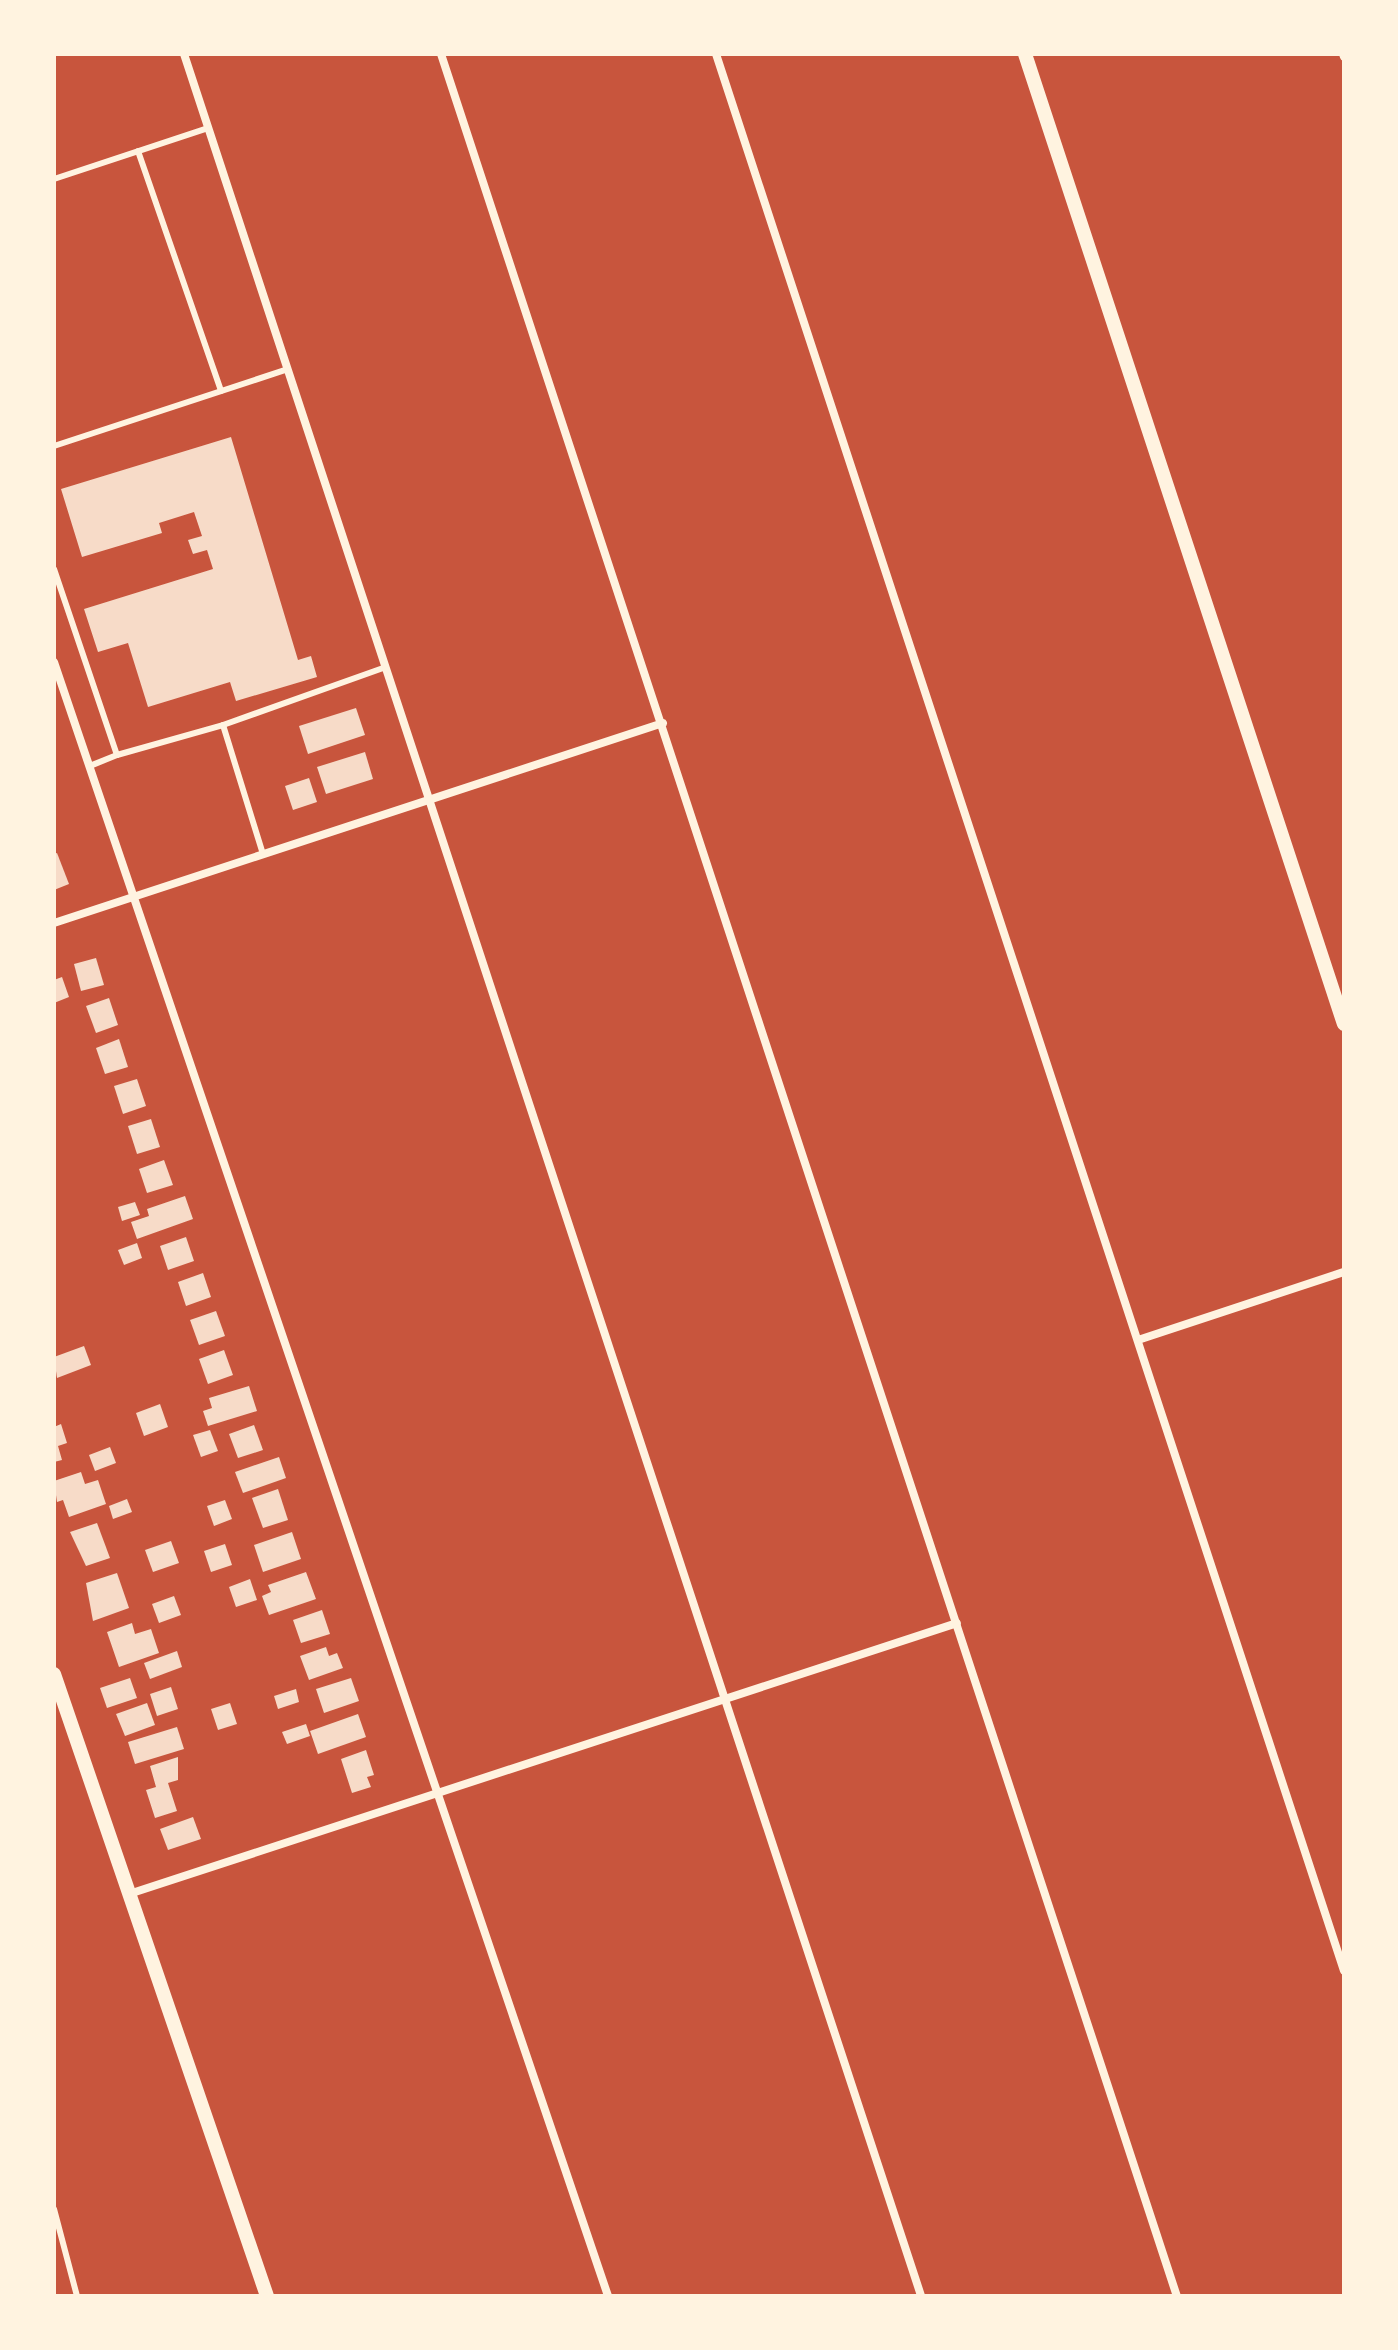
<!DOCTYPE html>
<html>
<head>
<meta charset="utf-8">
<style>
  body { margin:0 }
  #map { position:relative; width:1398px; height:2350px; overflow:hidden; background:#c8553d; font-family:Arial,sans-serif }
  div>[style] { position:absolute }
  .building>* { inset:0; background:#f7dbc8 }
  .service>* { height:6px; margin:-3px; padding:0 3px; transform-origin:3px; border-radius:3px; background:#fff3e0 }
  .minor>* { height:8px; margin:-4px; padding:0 4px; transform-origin:4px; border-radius:4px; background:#fff3e0 }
  .tertiary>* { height:14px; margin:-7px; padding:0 7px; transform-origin:7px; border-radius:7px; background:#fff3e0 }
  span { translate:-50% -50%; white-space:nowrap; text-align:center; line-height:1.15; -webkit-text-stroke:6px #fff3e0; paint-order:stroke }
  .frame { position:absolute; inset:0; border:56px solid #fff3e0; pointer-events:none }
</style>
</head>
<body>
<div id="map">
  <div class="building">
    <i style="clip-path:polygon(231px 437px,298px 660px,311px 656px,317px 677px,236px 701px,230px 682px,148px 707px,128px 643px,98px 652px,84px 609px,213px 569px,207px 550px,193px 554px,188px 540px,202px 536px,194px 512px,159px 523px,162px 533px,82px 557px,61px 489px)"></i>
    <i style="clip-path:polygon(356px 708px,365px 735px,308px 754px,299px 726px)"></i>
    <i style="clip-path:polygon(365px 752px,373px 779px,326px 794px,317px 767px)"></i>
    <i style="clip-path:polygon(309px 778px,317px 802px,293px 810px,285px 786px)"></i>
    <i style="clip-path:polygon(57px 853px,69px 884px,54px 890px,54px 854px)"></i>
    <i style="clip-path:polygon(96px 958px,104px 985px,81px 991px,74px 964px)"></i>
    <i style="clip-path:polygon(62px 977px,69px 997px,54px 1003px,54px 980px)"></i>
    <i style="clip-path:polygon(109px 998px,118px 1025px,96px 1033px,86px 1006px)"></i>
    <i style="clip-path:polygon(119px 1039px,128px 1067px,105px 1074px,96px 1048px)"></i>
    <i style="clip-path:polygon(137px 1079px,146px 1106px,123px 1114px,114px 1086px)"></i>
    <i style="clip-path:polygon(151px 1119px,160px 1147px,137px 1154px,128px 1126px)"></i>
    <i style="clip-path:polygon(164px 1160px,173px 1185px,147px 1193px,139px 1169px)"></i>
    <i style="clip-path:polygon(185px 1196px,193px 1219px,137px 1239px,131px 1222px,149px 1216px,147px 1209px)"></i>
    <i style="clip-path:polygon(135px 1202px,140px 1215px,122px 1221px,118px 1207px)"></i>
    <i style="clip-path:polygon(186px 1237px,194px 1261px,168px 1270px,160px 1246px)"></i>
    <i style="clip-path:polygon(137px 1243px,142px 1258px,124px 1265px,118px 1250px)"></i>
    <i style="clip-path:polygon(203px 1273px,211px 1297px,186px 1306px,178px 1282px)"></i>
    <i style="clip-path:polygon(216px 1311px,225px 1336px,199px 1345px,190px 1320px)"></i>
    <i style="clip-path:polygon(84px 1346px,91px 1365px,57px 1378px,54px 1357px)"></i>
    <i style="clip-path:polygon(224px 1350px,233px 1375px,208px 1384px,199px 1359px)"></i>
    <i style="clip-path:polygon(249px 1386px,257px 1411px,208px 1426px,203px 1411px,212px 1408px,209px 1398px)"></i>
    <i style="clip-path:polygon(160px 1404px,168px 1427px,144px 1436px,136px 1413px)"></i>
    <i style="clip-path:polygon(61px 1424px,67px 1443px,58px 1446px,62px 1460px,54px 1462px,54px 1427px)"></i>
    <i style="clip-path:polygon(254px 1425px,263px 1450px,238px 1458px,229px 1434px)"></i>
    <i style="clip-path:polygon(210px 1430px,218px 1451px,201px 1457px,193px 1435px)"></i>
    <i style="clip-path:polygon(110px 1447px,116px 1463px,95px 1471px,89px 1455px)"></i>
    <i style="clip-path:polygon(279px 1457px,286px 1478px,243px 1493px,235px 1472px)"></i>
    <i style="clip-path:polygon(81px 1472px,85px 1484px,98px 1480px,106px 1504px,69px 1517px,63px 1500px,57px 1502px,54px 1481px)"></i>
    <i style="clip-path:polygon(278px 1489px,288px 1520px,263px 1528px,252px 1498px)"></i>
    <i style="clip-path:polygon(127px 1499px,132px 1512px,113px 1519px,109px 1506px)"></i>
    <i style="clip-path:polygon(225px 1500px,232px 1519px,214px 1526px,207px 1506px)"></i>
    <i style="clip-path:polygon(97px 1523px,110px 1558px,86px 1566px,70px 1532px)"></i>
    <i style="clip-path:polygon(292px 1532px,301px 1559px,263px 1572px,254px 1545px)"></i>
    <i style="clip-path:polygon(171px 1541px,179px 1563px,153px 1572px,145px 1550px)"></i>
    <i style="clip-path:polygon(225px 1544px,232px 1565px,211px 1572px,204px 1551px)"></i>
    <i style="clip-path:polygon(306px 1572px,316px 1599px,269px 1615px,262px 1596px,271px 1592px,268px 1585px)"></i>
    <i style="clip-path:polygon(117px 1573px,129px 1608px,93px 1621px,86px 1583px)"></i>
    <i style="clip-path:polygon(250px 1579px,257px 1600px,236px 1607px,229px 1587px)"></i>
    <i style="clip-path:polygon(174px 1596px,181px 1615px,159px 1623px,152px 1604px)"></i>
    <i style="clip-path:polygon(322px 1610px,330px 1634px,301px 1643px,293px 1620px)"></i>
    <i style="clip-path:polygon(132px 1623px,135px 1634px,151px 1629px,159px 1653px,119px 1667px,107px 1632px)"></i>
    <i style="clip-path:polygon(326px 1647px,329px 1656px,337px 1653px,343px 1668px,309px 1680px,300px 1656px)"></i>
    <i style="clip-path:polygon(177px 1651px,182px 1667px,150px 1679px,144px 1663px)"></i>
    <i style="clip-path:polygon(130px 1678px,137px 1698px,107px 1708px,100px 1688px)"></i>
    <i style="clip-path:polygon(351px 1678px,359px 1701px,324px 1713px,316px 1689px)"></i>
    <i style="clip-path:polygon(171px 1687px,178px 1709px,157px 1716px,150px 1694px)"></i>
    <i style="clip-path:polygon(296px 1689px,299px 1702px,278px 1709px,274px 1696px)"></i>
    <i style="clip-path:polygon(147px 1703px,155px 1725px,125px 1736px,116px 1714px)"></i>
    <i style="clip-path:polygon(230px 1703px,237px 1724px,218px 1730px,211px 1709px)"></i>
    <i style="clip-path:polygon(358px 1714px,366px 1737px,318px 1754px,310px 1731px)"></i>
    <i style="clip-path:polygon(306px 1724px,310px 1736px,287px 1744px,282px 1732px)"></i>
    <i style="clip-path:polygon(177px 1727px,184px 1749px,135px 1764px,128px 1742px)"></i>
    <i style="clip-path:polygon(366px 1750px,374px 1775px,367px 1777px,371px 1787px,352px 1793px,341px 1759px)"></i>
    <i style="clip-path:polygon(178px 1757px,178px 1780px,168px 1783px,177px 1811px,155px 1818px,146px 1790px,156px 1787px,150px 1766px)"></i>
    <i style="clip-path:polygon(193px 1817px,201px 1839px,168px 1850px,160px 1829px)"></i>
  </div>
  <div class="service">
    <i style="left:138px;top:151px;width:254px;rotate:70.9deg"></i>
    <i style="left:54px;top:179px;width:162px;rotate:-18.3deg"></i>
    <i style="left:54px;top:446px;width:246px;rotate:-18.2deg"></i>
    <i style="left:54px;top:569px;width:196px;rotate:71.3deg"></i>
    <i style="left:117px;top:755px;width:29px;rotate:158deg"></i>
    <i style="left:223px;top:725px;width:173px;rotate:-19.6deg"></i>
    <i style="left:117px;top:755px;width:110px;rotate:-15.8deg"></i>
    <i style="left:223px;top:725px;width:135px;rotate:72.8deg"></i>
    <i style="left:54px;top:2209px;width:90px;rotate:75.2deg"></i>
  </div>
  <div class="minor">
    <i style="left:184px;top:54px;width:2360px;rotate:71.8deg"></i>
    <i style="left:441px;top:54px;width:2360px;rotate:71.83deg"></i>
    <i style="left:716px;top:54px;width:2017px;rotate:71.86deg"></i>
    <i style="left:1343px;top:54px;width:3px;rotate:72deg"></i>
    <i style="left:54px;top:662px;width:1725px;rotate:71.27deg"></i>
    <i style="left:54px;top:923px;width:641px;rotate:-18.18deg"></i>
    <i style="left:1138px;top:1340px;width:217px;rotate:-18.3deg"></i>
    <i style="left:129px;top:1894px;width:871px;rotate:-18.12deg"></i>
  </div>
  <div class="tertiary">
    <i style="left:1025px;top:54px;width:1021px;rotate:71.8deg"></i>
    <i style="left:54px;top:1674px;width:657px;rotate:71.1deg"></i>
  </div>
  <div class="frame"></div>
</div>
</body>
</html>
